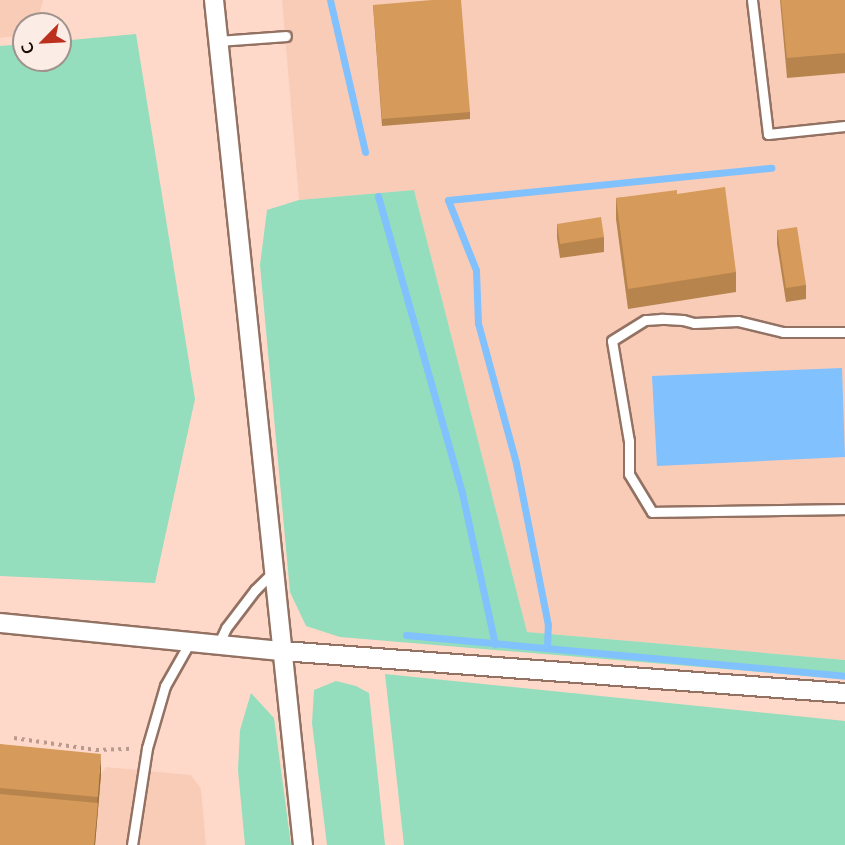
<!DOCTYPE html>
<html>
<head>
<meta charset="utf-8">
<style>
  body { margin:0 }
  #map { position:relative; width:845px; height:845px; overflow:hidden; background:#fed9c9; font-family:Mulish,sans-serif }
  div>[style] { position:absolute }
  .built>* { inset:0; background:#f9ccb8 }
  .green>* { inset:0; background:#94ddbd }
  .water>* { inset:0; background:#81c1fd }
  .stream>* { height:7px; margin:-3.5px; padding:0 3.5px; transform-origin:3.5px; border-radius:3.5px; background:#81c1fd }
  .path>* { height:4px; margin-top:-2px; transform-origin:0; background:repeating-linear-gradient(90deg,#b99b8e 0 3px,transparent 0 7.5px) }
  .roads { filter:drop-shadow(2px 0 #937263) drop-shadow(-2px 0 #937263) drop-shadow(0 2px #937263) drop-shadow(0 -2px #937263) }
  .lane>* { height:9px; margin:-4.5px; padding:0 4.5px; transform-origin:4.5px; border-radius:4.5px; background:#fff }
  .street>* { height:18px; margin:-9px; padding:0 9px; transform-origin:9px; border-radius:9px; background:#fff }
  .wall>* { inset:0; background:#b8844d }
  .shaded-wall>* { inset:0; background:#966c3f }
  .building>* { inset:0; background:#d69a5a }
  span { translate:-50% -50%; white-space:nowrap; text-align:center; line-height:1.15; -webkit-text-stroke:4.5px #fbece5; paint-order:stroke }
  .north { position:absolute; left:12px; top:12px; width:60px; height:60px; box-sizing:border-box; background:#fbece5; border:2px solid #a0928c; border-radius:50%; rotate:246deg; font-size:16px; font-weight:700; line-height:24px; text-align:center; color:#170b06 }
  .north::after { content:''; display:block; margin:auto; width:21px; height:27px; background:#bc301e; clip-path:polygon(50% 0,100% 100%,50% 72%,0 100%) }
</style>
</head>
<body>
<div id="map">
  <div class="built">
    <i style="clip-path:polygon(0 0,43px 0,37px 24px,24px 24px,24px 35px,0 38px)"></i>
    <i style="clip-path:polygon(282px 0,845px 0,845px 660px,527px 632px,414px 190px,299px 200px)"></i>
    <i style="clip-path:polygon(0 765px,101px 774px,106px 767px,191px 775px,201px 789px,206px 845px,0 845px)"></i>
  </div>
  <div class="green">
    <i style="clip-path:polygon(136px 34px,195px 399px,155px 583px,0 576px,0 46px,24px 44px,24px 60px,60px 60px,60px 41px)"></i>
    <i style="clip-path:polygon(414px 190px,527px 632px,845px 660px,845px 679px,340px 637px,306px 626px,290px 592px,260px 265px,267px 210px,299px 200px)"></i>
    <i style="clip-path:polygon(385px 674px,845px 721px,845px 845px,404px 845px)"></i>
    <i style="clip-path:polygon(336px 681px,356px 686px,369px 693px,385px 845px,327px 845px,312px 723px,314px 690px)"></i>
    <i style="clip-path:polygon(251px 693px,274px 718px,291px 845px,245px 845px,238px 770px,240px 730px)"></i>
  </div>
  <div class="water">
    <i style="clip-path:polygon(842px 368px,845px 457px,657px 466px,652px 376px)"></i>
  </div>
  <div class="stream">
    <i style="left:330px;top:0;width:156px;rotate:77deg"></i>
    <i style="left:378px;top:196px;width:309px;rotate:74.2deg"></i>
    <i style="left:462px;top:493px;width:155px;rotate:77.7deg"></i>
    <i style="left:406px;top:635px;width:441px;rotate:5.3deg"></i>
    <i style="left:547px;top:648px;width:23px;rotate:-88deg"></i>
    <i style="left:548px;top:625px;width:165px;rotate:-101.2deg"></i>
    <i style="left:516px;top:463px;width:145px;rotate:-105.2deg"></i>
    <i style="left:478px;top:323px;width:53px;rotate:-92.2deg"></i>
    <i style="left:476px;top:270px;width:75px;rotate:-111.8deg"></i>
    <i style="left:448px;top:200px;width:325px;rotate:-5.7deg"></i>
  </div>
  <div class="path">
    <i style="left:14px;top:738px;width:83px;rotate:8.3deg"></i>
    <i style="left:96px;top:750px;width:35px;rotate:-2deg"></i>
  </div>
  <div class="roads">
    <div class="lane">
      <i style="left:752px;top:0;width:135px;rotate:83.2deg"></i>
      <i style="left:768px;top:134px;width:77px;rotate:-5.9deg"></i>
      <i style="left:219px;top:41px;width:67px;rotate:-4.3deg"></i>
      <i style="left:845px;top:332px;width:62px;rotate:180deg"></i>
      <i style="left:783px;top:332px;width:46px;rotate:-166.3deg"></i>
      <i style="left:738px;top:321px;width:44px;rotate:177.4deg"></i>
      <i style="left:694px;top:323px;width:11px;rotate:-165deg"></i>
      <i style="left:683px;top:320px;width:22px;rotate:-177deg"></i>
      <i style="left:661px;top:319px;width:16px;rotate:176deg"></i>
      <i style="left:645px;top:320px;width:39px;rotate:148deg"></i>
      <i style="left:612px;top:341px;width:101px;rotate:80.4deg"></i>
      <i style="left:629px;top:441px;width:33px;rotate:90deg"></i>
      <i style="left:629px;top:474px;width:44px;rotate:58.8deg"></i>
      <i style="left:652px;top:512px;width:193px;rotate:-0.9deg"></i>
      <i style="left:219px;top:643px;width:17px;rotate:-65deg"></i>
      <i style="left:226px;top:628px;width:48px;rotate:-52.7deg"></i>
      <i style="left:255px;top:590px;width:25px;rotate:-45deg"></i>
      <i style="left:132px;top:845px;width:98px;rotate:-81.2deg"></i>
      <i style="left:147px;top:748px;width:65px;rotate:-73.8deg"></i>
      <i style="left:165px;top:686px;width:53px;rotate:-60.5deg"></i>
    </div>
    <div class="street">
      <i style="left:214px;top:0;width:850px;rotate:83.99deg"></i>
      <i style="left:0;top:623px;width:283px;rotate:5.7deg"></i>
      <i style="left:282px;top:651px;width:565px;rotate:4.27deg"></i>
    </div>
  </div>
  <div class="wall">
    <i style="clip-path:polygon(780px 0,845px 0,845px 73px,787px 78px)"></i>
    <i style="clip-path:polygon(373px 5px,470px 112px,470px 119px,382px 126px)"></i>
    <i style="clip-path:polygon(677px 194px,736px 272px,736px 292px,628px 309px,616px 219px,616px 198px)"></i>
    <i style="clip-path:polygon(557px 224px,604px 237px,604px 252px,560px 258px,557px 238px)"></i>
    <i style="clip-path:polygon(777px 230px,806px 285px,806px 299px,786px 302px,777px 244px)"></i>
    <i style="clip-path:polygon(0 744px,101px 774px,95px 845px,0 845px)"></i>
  </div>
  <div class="shaded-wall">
    <i style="clip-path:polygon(101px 754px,101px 774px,95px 845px,94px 845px)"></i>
  </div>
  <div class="building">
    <i style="clip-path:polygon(432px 0,461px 0,470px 112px,382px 119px,373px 5px)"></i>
    <i style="clip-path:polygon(781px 0,845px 0,845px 53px,787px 58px)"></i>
    <i style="clip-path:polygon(725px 187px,736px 272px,628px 289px,616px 198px,677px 190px,677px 194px)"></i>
    <i style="clip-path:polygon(601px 217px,604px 237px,560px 244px,557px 224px)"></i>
    <i style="clip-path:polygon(797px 227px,806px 285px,786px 288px,777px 230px)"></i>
    <i style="clip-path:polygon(0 744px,101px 754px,98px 797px,0 788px)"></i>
    <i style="clip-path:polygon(0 794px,98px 803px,94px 845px,0 845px)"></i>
  </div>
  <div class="north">С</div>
</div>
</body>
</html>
